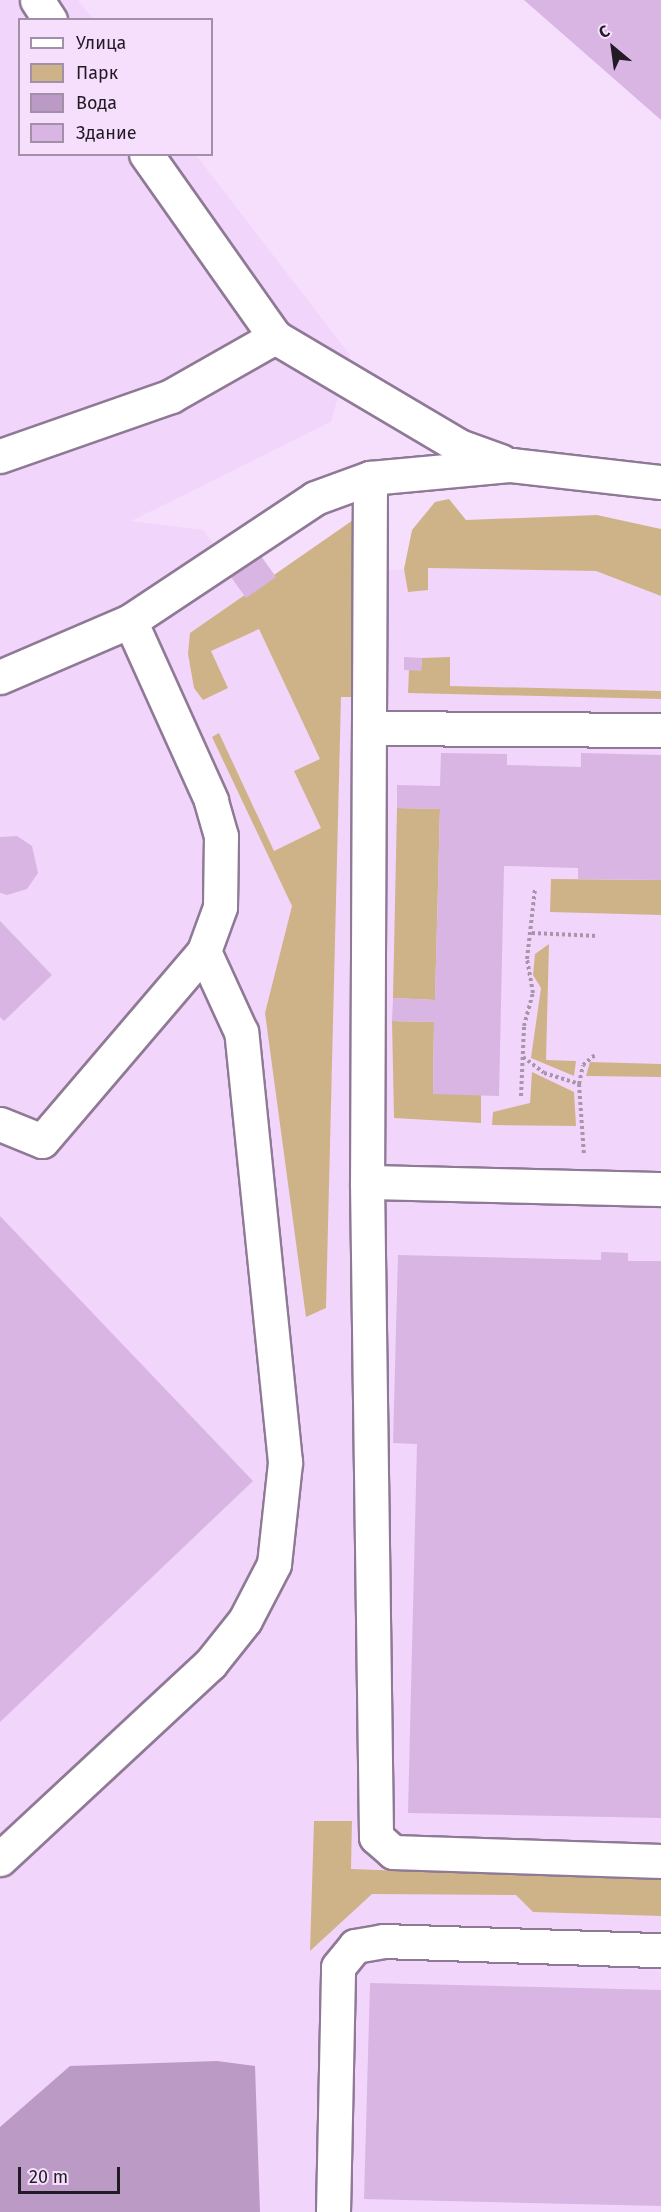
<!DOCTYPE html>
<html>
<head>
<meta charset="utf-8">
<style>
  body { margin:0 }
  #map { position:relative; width:661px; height:2212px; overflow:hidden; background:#f6dffd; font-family:"Fira Sans",sans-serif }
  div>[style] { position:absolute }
  .built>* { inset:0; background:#f2d5fa }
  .green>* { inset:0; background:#cfb388 }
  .water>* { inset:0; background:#bc9ac6 }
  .building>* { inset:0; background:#d8b5e3 }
  .path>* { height:4px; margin-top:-2px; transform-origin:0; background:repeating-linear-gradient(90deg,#a795ac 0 3px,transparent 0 6px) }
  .roads { filter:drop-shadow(2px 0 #8f7a96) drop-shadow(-2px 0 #8f7a96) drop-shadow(0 2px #8f7a96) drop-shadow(0 -2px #8f7a96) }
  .minor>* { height:33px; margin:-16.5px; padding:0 16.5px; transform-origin:16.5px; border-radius:16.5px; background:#fff }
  span { translate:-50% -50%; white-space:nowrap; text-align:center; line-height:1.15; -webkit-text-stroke:4.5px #f6dffd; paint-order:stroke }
  .legend { position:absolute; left:18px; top:18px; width:195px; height:138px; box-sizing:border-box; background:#f6dffd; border:2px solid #a190a7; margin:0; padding:8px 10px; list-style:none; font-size:18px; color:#221a25 }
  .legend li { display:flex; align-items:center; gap:12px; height:30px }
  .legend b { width:30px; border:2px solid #a190a7 }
  .north { position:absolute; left:583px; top:18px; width:60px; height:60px; -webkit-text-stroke:4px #f6dffd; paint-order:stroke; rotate:331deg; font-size:16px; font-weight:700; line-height:24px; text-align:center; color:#221a25 }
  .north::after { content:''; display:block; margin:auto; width:21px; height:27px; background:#221a25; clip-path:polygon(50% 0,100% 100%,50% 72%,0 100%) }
  .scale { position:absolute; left:18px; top:2167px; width:102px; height:27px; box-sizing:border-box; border:3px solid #221a25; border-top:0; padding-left:8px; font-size:18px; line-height:21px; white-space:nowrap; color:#221a25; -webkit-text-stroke:4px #f6dffd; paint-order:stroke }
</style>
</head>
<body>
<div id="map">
  <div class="built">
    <i style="clip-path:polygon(0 0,78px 0,93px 19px,20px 20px,20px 154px,196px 155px,350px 355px,331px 422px,131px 521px,203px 530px,236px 573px,261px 556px,276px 577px,428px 568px,596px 571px,661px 596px,661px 2212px,0 2212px)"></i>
  </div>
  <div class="green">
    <i style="clip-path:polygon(449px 499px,466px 520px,597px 515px,661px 529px,661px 596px,596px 571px,428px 568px,428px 590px,408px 592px,404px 569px,412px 530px,435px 502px)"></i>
    <i style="clip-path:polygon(356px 518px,359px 697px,341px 697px,326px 1308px,306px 1317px,265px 1013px,292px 906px,212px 737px,219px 733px,274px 851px,321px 828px,294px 771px,320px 759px,259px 629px,211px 651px,228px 688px,203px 700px,194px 688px,188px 654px,190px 633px)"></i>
    <i style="clip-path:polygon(450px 657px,450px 686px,661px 691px,661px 699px,408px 693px,409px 670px,421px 670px,422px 658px)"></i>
    <i style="clip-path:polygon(397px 808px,440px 809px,435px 1000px,393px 998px)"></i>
    <i style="clip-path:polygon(551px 879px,661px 880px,661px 915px,550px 912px)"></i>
    <i style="clip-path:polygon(549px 944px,546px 1060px,576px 1061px,574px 1076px,531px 1058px,541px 988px,533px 975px,535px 954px)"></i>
    <i style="clip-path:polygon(392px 1021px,434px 1022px,433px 1090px,481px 1095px,481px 1123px,394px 1118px)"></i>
    <i style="clip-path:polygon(590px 1062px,661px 1064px,661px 1077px,586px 1076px)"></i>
    <i style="clip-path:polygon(532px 1072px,574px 1092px,576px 1126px,492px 1125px,493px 1112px,530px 1103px)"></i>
    <i style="clip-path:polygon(314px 1821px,352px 1821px,351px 1869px,661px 1880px,661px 1916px,533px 1912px,516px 1895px,372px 1894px,310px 1951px)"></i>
  </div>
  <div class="water">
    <i style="clip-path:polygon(217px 2061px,255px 2066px,260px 2212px,0 2212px,0 2127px,70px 2066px)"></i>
  </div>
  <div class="building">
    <i style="clip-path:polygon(524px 0,661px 0,661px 120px)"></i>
    <i style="clip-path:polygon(261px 556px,276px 577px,246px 598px,231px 577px)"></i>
    <i style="clip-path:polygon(404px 657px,422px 658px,421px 671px,404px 670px)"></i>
    <i style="clip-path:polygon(441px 753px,507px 754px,507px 765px,581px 767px,581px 753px,661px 755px,661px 880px,578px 879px,578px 868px,504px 866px,499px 1096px,433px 1094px,434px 1022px,392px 1021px,393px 998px,435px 1000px,440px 809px,397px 808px,397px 785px,440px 786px)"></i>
    <i style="clip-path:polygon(17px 836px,32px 846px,38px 873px,27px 889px,7px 895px,0 893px,0 837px)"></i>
    <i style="clip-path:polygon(0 921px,52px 975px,4px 1021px,0 1017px)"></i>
    <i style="clip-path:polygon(0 1216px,253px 1481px,0 1722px)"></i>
    <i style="clip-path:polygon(601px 1252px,628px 1253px,628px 1261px,661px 1261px,661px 1818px,408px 1813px,417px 1444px,393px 1443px,398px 1255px,601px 1260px)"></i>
    <i style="clip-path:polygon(370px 1983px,661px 1990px,661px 2206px,364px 2199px)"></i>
  </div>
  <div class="path">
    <i style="left:532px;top:933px;width:66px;rotate:2.6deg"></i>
    <i style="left:523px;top:1057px;width:26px;rotate:37deg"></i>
    <i style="left:544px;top:1073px;width:37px;rotate:17deg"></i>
    <i style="left:579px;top:1084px;width:19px;rotate:-78deg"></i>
    <i style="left:583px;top:1065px;width:16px;rotate:-40deg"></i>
    <i style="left:579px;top:1084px;width:71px;rotate:86deg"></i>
    <i style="left:521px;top:1096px;width:70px;rotate:-87.5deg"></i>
    <i style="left:524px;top:1026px;width:34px;rotate:-75deg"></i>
    <i style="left:533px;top:993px;width:35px;rotate:-100deg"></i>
    <i style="left:527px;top:959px;width:70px;rotate:-83.5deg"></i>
  </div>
  <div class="roads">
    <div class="minor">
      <i style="left:37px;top:0;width:24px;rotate:57deg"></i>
      <i style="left:146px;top:154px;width:224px;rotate:54.8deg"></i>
      <i style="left:275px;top:337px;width:214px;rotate:30.6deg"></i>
      <i style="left:459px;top:446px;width:45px;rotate:19.7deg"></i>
      <i style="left:0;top:456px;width:181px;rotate:-19.3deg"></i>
      <i style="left:171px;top:396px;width:120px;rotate:-29.6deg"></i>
      <i style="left:370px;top:478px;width:704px;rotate:90.24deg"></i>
      <i style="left:367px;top:1182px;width:655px;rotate:89.21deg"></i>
      <i style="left:376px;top:1837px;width:23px;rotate:41deg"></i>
      <i style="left:393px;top:1852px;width:268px;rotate:1.9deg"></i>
      <i style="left:0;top:677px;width:142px;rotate:-23.3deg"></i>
      <i style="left:130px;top:621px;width:222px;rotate:-33.6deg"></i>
      <i style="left:315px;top:498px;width:59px;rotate:-20deg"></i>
      <i style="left:370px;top:478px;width:142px;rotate:-5.3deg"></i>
      <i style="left:511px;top:465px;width:151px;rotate:6.5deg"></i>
      <i style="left:372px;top:728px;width:289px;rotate:0.4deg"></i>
      <i style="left:0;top:1124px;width:45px;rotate:22deg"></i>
      <i style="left:42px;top:1141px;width:250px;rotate:-49.5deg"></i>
      <i style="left:367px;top:1182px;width:294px;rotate:1.4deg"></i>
      <i style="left:0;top:1859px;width:287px;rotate:-42.9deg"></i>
      <i style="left:210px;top:1664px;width:56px;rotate:-51.5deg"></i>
      <i style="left:245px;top:1620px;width:63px;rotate:-62.6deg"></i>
      <i style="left:274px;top:1564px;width:103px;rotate:-83.8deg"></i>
      <i style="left:285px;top:1462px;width:432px;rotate:-95.8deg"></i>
      <i style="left:241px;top:1032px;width:89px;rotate:-114.6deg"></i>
      <i style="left:204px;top:951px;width:47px;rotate:-70deg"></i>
      <i style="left:220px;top:907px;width:71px;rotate:-89.2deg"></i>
      <i style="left:221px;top:836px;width:37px;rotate:-106deg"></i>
      <i style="left:211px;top:800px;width:196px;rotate:-114.3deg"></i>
      <i style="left:333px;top:2212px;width:245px;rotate:-88.8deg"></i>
      <i style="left:338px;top:1967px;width:27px;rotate:-51deg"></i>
      <i style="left:355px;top:1946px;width:28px;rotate:-10deg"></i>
      <i style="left:383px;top:1941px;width:278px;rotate:1.9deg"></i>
    </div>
  </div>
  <ul class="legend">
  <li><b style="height:8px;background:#fff"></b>Улица</li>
  <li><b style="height:16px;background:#cfb388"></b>Парк</li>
  <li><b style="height:16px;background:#bc9ac6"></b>Вода</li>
  <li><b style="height:16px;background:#d8b5e3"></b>Здание</li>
  </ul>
  <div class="north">С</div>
  <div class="scale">20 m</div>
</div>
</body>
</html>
